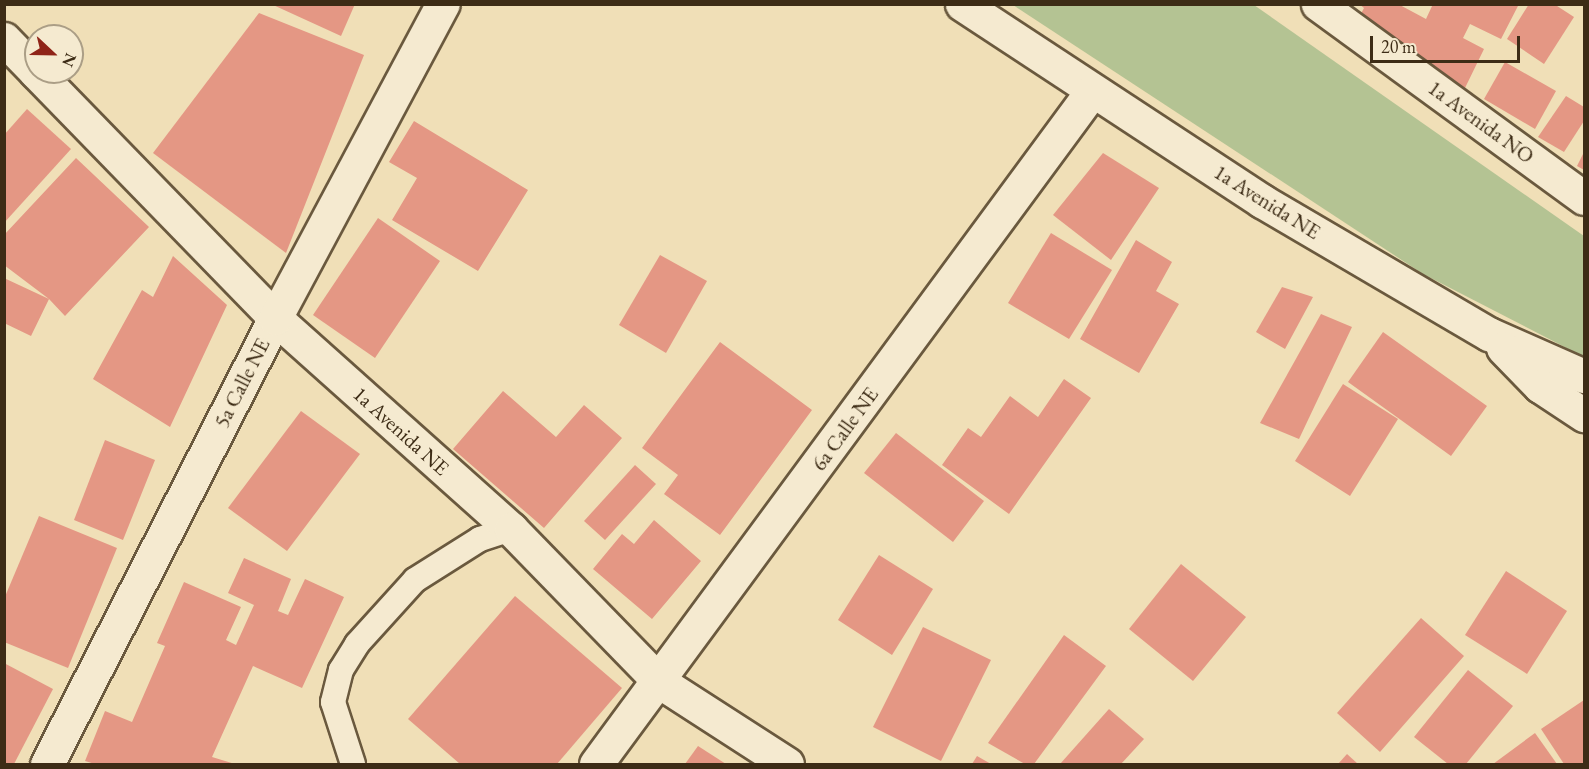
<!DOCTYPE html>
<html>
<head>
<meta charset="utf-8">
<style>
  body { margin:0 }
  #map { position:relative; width:1589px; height:769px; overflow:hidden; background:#f0dfb7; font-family:"EB Garamond",serif }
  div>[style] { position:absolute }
  .green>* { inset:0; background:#b4c393 }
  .building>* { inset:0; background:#e49784 }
  .roads { filter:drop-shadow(2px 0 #6a593e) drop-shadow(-2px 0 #6a593e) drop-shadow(0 2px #6a593e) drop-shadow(0 -2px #6a593e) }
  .lane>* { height:24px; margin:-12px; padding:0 12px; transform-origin:12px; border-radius:12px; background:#f5ead0 }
  .street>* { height:33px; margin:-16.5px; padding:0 16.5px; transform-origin:16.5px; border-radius:16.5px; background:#f5ead0 }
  span { translate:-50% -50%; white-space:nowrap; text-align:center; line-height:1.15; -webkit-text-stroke:6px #f5ead0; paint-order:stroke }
  .street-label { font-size:21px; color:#3d2c16 }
  .frame { position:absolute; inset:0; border:6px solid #3d2c16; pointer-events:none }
  .north { position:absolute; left:24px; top:24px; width:60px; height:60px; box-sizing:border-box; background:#f5ead0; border:2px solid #ab9e86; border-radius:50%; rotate:112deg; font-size:16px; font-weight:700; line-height:24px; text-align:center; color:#3d2c16 }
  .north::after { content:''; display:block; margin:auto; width:21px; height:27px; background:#8f2418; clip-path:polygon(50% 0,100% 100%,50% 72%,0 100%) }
  .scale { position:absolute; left:1370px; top:36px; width:150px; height:27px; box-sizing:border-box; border:3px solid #3d2c16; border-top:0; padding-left:8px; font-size:18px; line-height:21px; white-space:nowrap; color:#3d2c16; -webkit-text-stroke:4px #f5ead0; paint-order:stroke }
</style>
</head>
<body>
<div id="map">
  <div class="green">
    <i style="clip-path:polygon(1013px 5px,1254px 5px,1584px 236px,1584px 357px,1423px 274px)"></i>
  </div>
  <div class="building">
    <i style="clip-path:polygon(271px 4px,355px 4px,341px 36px)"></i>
    <i style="clip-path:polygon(1359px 4px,1398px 4px,1426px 19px,1433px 4px,1519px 4px,1501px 39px,1470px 24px,1463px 38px,1484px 49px,1465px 88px,1352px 31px,1364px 8px)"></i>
    <i style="clip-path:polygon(1529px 4px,1554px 4px,1574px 17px,1544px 64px,1507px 39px)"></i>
    <i style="clip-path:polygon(259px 13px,364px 55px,286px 253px,153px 153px)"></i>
    <i style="clip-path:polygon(1505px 62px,1556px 91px,1535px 129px,1484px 99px)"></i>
    <i style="clip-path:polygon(1566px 96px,1584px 107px,1584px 121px,1564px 152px,1538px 137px)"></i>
    <i style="clip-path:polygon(27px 109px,71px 149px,4px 223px,4px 135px)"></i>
    <i style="clip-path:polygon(414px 121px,528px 190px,478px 271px,392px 220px,417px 178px,389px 162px)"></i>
    <i style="clip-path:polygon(1584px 152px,1584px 170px,1577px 166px)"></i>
    <i style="clip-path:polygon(1103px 153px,1159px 188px,1111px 260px,1053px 215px)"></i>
    <i style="clip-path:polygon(76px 158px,149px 227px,65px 316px,49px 299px,31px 336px,4px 323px,4px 278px,49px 299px,4px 265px,4px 235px)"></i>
    <i style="clip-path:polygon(378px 218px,440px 261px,375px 358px,313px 315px)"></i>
    <i style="clip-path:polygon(1051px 233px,1112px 270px,1069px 339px,1008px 303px)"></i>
    <i style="clip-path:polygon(1136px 240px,1172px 262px,1156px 291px,1179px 304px,1139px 373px,1080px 339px)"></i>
    <i style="clip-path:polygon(660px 255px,707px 281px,666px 353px,619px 325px)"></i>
    <i style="clip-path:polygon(173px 256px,227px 305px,170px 427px,93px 379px,142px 290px,153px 297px)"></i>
    <i style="clip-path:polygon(1282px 287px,1313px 297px,1285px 349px,1256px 332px)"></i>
    <i style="clip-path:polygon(1321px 314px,1352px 327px,1299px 439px,1260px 423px)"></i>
    <i style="clip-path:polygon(1383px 332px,1487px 406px,1451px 456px,1348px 382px)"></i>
    <i style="clip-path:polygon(720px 342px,812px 410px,720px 535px,664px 494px,678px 475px,642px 448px)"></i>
    <i style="clip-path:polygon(1064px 379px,1091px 398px,1009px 514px,942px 465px,968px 428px,981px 437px,1010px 396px,1038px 417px)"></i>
    <i style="clip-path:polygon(1343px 384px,1398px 419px,1350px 496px,1295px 461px)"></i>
    <i style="clip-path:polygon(503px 391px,556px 437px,584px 405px,622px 438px,544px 528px,453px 449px)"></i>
    <i style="clip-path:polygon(301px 411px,360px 454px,287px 551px,228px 508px)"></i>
    <i style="clip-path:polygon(896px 433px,984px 501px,953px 542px,864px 473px)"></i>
    <i style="clip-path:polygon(105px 440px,155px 460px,123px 540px,74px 520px)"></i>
    <i style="clip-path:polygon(635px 465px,656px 484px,605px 540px,584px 521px)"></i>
    <i style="clip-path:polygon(39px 516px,117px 548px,68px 668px,4px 642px,4px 599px)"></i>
    <i style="clip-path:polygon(654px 520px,701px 561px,652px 619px,593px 569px,622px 534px,634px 544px)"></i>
    <i style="clip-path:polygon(879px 555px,933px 589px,892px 655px,838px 620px)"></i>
    <i style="clip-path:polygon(244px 558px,291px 579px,278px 611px,288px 615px,305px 579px,344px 597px,302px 688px,253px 666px,212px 757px,235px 764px,95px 764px,85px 761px,105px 711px,132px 722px,165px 646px,157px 643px,184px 582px,241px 607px,226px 640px,236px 645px,254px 605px,228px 593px)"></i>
    <i style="clip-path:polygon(1181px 564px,1246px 617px,1193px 681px,1129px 629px)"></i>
    <i style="clip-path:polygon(1506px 571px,1567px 611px,1527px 674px,1465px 635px)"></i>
    <i style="clip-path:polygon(515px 596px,622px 688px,557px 764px,460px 764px,408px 719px)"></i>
    <i style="clip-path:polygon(1421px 618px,1464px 656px,1380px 752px,1337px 713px)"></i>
    <i style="clip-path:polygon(923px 627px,991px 660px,941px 761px,873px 727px)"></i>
    <i style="clip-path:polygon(1064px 635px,1106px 666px,1034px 764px,1025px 764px,988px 743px)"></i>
    <i style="clip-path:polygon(4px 663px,53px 689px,14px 764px,4px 764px)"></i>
    <i style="clip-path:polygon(1468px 670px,1513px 706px,1466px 764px,1448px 764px,1414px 737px)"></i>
    <i style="clip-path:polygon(1584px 700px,1584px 764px,1564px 764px,1541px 729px)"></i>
    <i style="clip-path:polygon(1109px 709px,1144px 739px,1121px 764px,1060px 764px)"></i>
    <i style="clip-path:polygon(1535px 733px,1557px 764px,1493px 764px)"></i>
    <i style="clip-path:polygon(698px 746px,726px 764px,685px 764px)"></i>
    <i style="clip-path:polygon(1347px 754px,1358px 764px,1338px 764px)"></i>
    <i style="clip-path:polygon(977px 756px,991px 764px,972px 764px)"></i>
  </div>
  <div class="roads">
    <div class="lane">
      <i style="left:353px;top:764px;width:65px;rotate:-107.9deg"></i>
      <i style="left:333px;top:702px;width:33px;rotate:-76deg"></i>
      <i style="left:341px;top:670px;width:31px;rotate:-58deg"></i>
      <i style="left:357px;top:644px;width:86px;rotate:-47.8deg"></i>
      <i style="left:415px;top:580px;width:77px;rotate:-32.2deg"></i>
      <i style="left:480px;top:539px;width:33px;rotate:-18deg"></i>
    </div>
    <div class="street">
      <i style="left:962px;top:4px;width:359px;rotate:33.3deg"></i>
      <i style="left:1262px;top:201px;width:263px;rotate:30.4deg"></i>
      <i style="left:1489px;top:334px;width:104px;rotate:23.9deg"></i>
      <i style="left:1318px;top:4px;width:329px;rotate:36.1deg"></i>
      <i style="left:4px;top:39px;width:46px;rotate:45.9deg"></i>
      <i style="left:36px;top:72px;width:343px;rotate:45.8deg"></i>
      <i style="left:275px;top:318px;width:317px;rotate:41.8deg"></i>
      <i style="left:511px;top:529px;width:214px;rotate:45.8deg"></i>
      <i style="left:660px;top:682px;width:151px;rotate:32.8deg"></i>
      <i style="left:1503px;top:348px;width:53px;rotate:45.8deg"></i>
      <i style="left:1540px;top:386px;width:53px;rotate:33.4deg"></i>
      <i style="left:47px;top:764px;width:501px;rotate:-62.92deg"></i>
      <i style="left:275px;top:318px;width:356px;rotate:-61.9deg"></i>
      <i style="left:596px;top:764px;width:836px;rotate:-53.61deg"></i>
    </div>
  </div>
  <div class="street-label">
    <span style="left:1481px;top:122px;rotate:36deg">1a Avenida NO</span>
    <span style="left:1267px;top:202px;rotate:32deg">1a Avenida NE</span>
    <span style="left:242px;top:383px;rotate:-63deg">5a Calle NE</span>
    <span style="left:845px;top:429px;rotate:-54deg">6a Calle NE</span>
    <span style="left:401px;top:431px;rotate:42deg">1a Avenida NE</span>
  </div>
  <div class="frame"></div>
  <div class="north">N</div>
  <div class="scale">20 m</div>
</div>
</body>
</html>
